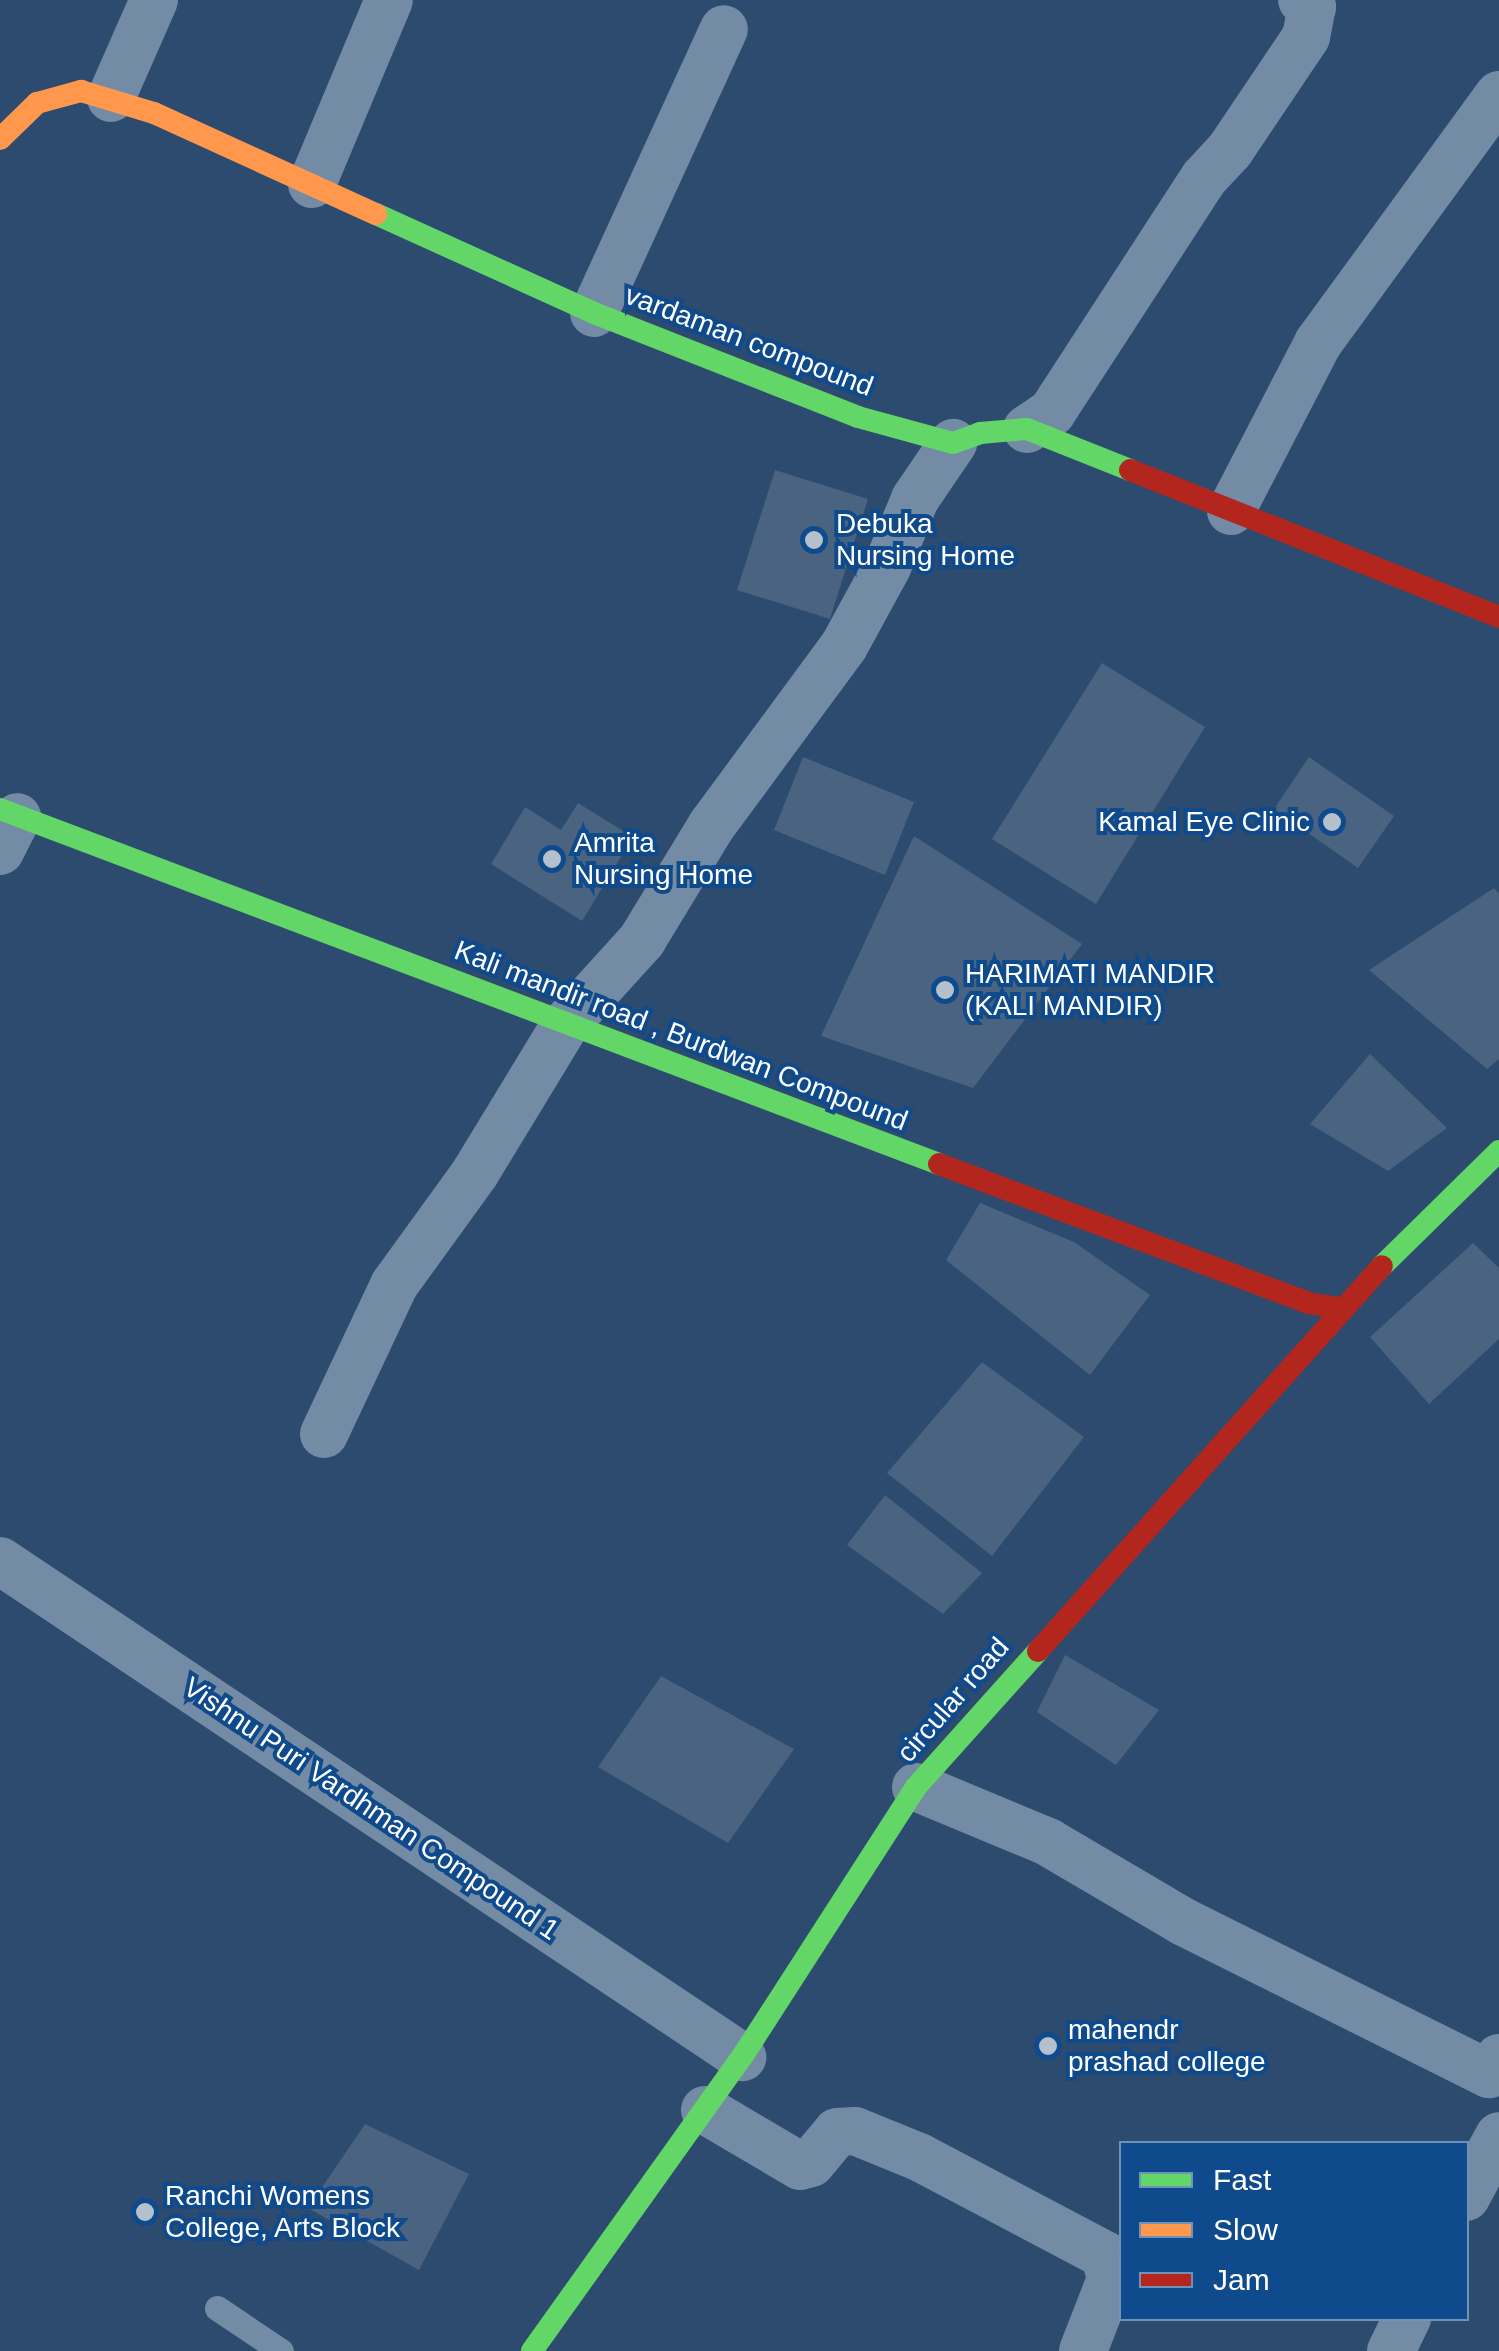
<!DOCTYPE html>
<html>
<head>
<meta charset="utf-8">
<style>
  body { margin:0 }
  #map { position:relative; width:1499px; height:2351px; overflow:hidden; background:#2c4b6f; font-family:Arial,sans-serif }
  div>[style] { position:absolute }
  .building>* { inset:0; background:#496380 }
  .lane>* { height:25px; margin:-12.5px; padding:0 12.5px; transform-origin:12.5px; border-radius:12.5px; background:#738ba5 }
  .street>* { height:48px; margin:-24px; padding:0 24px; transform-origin:24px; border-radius:24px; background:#738ba5 }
  .fast>* { height:22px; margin:-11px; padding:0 11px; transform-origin:11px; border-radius:11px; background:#63d668 }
  .slow>* { height:22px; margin:-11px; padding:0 11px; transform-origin:11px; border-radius:11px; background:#ff974d }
  .jam>* { height:22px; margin:-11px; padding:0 11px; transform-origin:11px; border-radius:11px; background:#b3261e }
  .dots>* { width:28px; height:28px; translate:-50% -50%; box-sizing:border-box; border:5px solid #0f4a8c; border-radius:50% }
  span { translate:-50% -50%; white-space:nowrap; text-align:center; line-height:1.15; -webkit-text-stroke:8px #0f4a8c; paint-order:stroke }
  .street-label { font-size:28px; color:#fff }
  .poi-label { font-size:28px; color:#fff }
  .left { translate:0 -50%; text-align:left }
  .right { translate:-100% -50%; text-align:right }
  .legend { position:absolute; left:1119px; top:2141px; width:350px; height:180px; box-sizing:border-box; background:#0f4a8c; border:2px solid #6f92ba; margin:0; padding:12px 18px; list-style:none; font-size:30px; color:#fff }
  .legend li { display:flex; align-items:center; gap:20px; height:50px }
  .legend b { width:50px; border:2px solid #6f92ba }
</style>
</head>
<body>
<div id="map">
  <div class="building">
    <i style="clip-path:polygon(775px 470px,868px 499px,830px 619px,737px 590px)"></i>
    <i style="clip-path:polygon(1102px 663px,1205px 727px,1096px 904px,992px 839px)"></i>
    <i style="clip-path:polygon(803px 757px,914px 802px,885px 875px,774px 830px)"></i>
    <i style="clip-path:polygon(1309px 757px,1394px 816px,1358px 868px,1274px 809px)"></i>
    <i style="clip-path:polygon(578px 803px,633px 837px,582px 921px,491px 864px,525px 807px,561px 830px)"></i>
    <i style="clip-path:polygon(914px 836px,1082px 944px,973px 1088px,821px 1036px)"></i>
    <i style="clip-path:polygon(1494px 888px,1499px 893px,1499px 1059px,1487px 1069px,1369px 970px)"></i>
    <i style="clip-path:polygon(1370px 1054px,1447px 1128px,1388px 1171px,1310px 1124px)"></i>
    <i style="clip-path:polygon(980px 1203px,1074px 1242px,1150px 1295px,1090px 1375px,946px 1260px)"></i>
    <i style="clip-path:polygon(1473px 1243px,1499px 1268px,1499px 1339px,1429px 1404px,1370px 1337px)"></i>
    <i style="clip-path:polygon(982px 1362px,1084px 1437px,992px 1556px,887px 1473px)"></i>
    <i style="clip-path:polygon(885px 1495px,982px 1573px,943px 1614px,847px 1545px)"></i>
    <i style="clip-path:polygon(1065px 1655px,1159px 1710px,1116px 1765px,1037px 1712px)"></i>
    <i style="clip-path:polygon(661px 1676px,794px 1749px,728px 1843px,598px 1767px)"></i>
    <i style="clip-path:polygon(365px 2124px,469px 2174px,419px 2270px,308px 2208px)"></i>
  </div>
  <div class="lane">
    <i style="left:217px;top:2308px;width:77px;rotate:33.9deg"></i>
  </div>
  <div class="street">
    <i style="left:111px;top:98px;width:107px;rotate:-66.3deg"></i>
    <i style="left:312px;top:184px;width:199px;rotate:-67.3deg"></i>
    <i style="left:594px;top:313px;width:312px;rotate:-65.4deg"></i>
    <i style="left:1027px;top:429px;width:30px;rotate:-34deg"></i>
    <i style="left:1052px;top:412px;width:279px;rotate:-57deg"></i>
    <i style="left:1204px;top:178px;width:38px;rotate:-47deg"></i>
    <i style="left:1230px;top:150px;width:136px;rotate:-56.1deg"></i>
    <i style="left:1306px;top:37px;width:31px;rotate:-79deg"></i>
    <i style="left:1312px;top:7px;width:12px;rotate:-145deg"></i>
    <i style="left:1231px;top:511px;width:189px;rotate:-62.6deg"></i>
    <i style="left:1318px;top:343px;width:307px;rotate:-53.9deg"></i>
    <i style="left:0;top:851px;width:38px;rotate:-63deg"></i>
    <i style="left:324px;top:1434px;width:165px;rotate:-64.8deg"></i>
    <i style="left:394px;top:1285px;width:138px;rotate:-54.1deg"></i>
    <i style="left:475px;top:1173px;width:173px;rotate:-58.7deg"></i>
    <i style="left:565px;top:1025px;width:115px;rotate:-47.8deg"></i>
    <i style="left:642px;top:940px;width:135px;rotate:-58.7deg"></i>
    <i style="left:712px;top:825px;width:222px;rotate:-53.6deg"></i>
    <i style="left:844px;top:646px;width:90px;rotate:-61.4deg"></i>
    <i style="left:887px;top:567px;width:74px;rotate:-67.6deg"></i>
    <i style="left:915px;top:499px;width:68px;rotate:-55.8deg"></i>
    <i style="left:0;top:1561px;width:893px;rotate:33.76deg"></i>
    <i style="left:916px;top:1787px;width:143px;rotate:22.6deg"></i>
    <i style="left:1048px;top:1842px;width:158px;rotate:30.5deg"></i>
    <i style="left:1184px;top:1922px;width:341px;rotate:26.5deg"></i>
    <i style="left:1489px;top:2074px;width:19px;rotate:-58deg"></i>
    <i style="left:705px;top:2110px;width:110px;rotate:30.5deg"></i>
    <i style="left:800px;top:2166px;width:11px;rotate:-15deg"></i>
    <i style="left:811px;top:2163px;width:40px;rotate:-50deg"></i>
    <i style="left:837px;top:2132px;width:18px;rotate:-3deg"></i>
    <i style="left:855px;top:2131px;width:69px;rotate:22.1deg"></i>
    <i style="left:919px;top:2157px;width:210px;rotate:27.8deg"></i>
    <i style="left:1105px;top:2255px;width:25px;rotate:76deg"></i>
    <i style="left:1111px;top:2279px;width:77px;rotate:111.3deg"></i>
    <i style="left:1466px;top:2197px;width:69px;rotate:-61.6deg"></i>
    <i style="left:1391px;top:2351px;width:37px;rotate:-64deg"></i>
  </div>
  <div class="fast">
    <i style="left:376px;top:214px;width:239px;rotate:24.4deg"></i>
    <i style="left:594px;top:313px;width:284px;rotate:21.5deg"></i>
    <i style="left:858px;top:417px;width:98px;rotate:15.3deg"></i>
    <i style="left:953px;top:443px;width:29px;rotate:-20deg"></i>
    <i style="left:980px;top:433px;width:47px;rotate:-4.9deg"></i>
    <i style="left:1027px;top:429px;width:111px;rotate:21.7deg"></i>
    <i style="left:0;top:809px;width:1004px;rotate:20.71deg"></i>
    <i style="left:1382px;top:1266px;width:164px;rotate:-44.5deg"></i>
    <i style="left:532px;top:2351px;width:361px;rotate:-54.5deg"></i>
    <i style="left:742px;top:2057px;width:321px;rotate:-57.2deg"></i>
    <i style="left:916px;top:1787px;width:183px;rotate:-48.1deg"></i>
  </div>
  <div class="slow">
    <i style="left:0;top:139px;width:52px;rotate:-44.2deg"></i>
    <i style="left:37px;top:103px;width:46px;rotate:-15.3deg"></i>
    <i style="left:81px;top:91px;width:76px;rotate:16.8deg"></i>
    <i style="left:154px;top:113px;width:244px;rotate:24.5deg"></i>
  </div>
  <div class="jam">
    <i style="left:1130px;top:470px;width:397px;rotate:21.7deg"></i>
    <i style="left:939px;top:1164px;width:394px;rotate:20.6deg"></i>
    <i style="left:1308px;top:1303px;width:36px;rotate:9deg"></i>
    <i style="left:1038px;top:1651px;width:516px;rotate:-48.22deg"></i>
  </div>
  <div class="dots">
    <i style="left:814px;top:540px;background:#b5c0cd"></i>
    <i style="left:1332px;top:822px;background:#b5c0cd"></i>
    <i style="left:552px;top:859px;background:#b5c0cd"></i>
    <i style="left:945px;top:990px;background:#b5c0cd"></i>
    <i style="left:1048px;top:2046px;background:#b5c0cd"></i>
    <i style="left:145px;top:2212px;background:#b5c0cd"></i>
  </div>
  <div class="street-label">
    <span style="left:749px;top:341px;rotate:21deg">vardaman compound</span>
    <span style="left:681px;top:1036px;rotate:21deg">Kali mandir road , Burdwan Compound</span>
    <span style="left:953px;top:1700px;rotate:-49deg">circular road</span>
    <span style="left:371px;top:1809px;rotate:34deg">Vishnu Puri Vardhman Compound 1</span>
  </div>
  <div class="poi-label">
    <span class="left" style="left:836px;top:540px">Debuka<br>Nursing Home</span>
    <span class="right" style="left:1310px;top:822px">Kamal Eye Clinic</span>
    <span class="left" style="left:574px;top:859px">Amrita<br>Nursing Home</span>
    <span class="left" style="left:965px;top:990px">HARIMATI MANDIR<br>(KALI MANDIR)</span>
    <span class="left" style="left:1068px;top:2046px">mahendr<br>prashad college</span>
    <span class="left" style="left:165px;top:2212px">Ranchi Womens<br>College, Arts Block</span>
  </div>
  <ul class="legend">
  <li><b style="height:12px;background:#63d668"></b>Fast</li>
  <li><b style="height:12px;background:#ff974d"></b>Slow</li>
  <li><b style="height:12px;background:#b3261e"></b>Jam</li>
  </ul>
</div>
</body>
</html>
